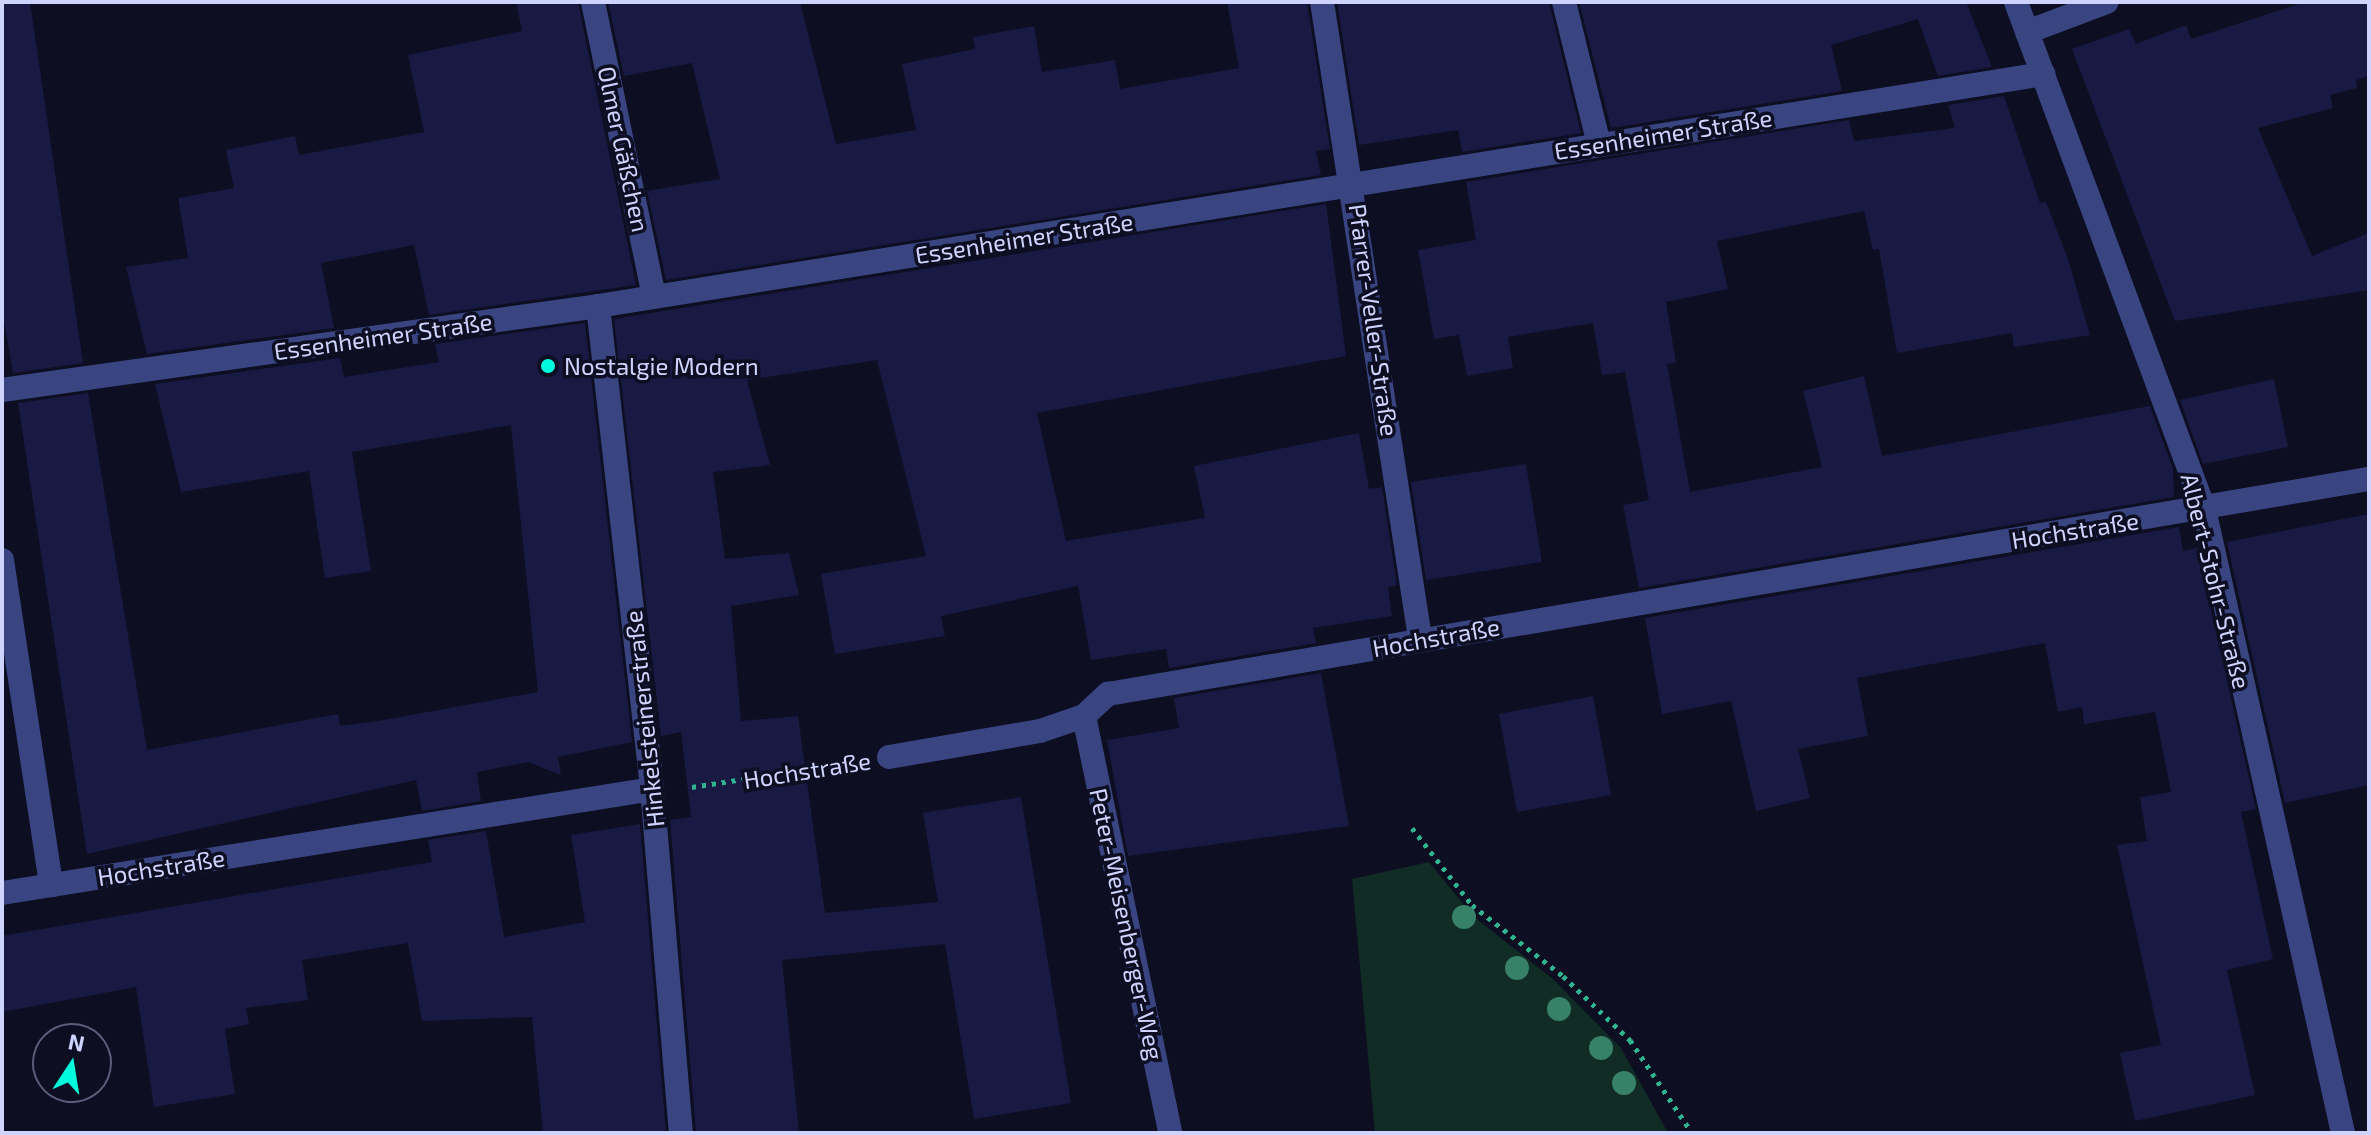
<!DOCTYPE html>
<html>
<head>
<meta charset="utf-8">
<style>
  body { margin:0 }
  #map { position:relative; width:2371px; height:1135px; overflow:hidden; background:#0d0e22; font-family:"Exo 2",sans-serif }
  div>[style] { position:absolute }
  .green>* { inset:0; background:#102c25 }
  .building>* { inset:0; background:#191a43 }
  .path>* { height:5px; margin-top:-2.5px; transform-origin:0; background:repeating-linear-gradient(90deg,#2eb48f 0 4px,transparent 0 10px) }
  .minor>* { height:24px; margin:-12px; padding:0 12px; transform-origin:12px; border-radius:12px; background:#384581 }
  .trees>* { width:24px; height:24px; margin:-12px; border-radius:50%; background:#378168 }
  .dots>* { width:22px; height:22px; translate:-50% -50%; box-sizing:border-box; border:4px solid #0d0e22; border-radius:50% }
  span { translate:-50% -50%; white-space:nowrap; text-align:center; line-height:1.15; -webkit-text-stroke:7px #0d0e22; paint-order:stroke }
  .street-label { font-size:24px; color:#cfd4ff }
  .poi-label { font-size:24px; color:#cfd4ff }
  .left { translate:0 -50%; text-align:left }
  .frame { position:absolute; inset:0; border:4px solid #cfd4ff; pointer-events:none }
  .north { position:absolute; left:32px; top:1023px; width:80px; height:80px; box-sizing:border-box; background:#0d0e22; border:2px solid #5b5d7a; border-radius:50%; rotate:12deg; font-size:22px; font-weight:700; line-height:32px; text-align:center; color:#cfd4ff }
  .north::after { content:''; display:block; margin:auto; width:28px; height:36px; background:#00fadc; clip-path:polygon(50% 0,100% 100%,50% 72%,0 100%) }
</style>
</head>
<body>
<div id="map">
  <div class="green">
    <i style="clip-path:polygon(1429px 862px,1473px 916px,1553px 979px,1621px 1048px,1668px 1133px,1375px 1133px,1352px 879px)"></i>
  </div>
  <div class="building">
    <i style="clip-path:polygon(2px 2px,30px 2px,83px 363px,13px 373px,2px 309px)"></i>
    <i style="clip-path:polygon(516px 2px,578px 2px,636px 285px,429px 315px,414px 245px,321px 263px,334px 328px,147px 354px,126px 267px,188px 258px,178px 198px,234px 188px,226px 150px,295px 136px,299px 155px,424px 132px,408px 55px,522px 31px)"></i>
    <i style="clip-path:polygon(608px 2px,800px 2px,836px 144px,916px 130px,902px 64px,975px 49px,973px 37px,1034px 26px,1042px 72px,1115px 60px,1120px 89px,1239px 68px,1227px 2px,1307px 2px,1330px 149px,1316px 151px,1321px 175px,666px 280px,647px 191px,720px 179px,692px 63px,624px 76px)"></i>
    <i style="clip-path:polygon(1337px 2px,1549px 2px,1581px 133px,1462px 152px,1458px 130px,1359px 145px)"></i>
    <i style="clip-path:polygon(1579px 2px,1966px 2px,1992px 67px,1938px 76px,1918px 19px,1831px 45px,1842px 91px,1611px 128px)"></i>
    <i style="clip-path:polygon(2305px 2px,2369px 2px,2369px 76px,2356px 80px,2357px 88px,2330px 95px,2333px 108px,2258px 128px,2312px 256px,2369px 233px,2369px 290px,2175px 321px,2072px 49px,2129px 29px,2136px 44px,2186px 25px,2191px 39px)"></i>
    <i style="clip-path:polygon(2004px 96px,2040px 203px,2046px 202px,2068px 259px,2090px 335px,2014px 347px,2012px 333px,1897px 353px,1879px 249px,1873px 250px,1864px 211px,1717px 241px,1728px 289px,1666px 302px,1676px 363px,1667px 364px,1690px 492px,1822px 467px,1803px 391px,1864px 376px,1882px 456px,2150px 406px,2173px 469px,2174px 497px,1639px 588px,1623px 505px,1649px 500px,1625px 372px,1602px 375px,1593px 323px,1508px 337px,1513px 368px,1467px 376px,1459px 335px,1434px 339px,1418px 250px,1476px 240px,1466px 182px,1849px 120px,1854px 141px,1947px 129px,1955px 127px,1948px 105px)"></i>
    <i style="clip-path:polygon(1326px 204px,1346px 356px,1037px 413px,1066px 541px,1205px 518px,1194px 466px,1359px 433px,1369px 489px,1382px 487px,1397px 585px,1388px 587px,1392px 616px,1313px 628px,1316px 643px,1169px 668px,1166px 649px,1091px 660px,1078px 586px,941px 616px,945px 636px,835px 654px,821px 574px,926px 556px,877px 360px,747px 380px,770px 465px,713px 472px,725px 559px,789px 553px,799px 595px,731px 606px,741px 721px,798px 716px,825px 913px,938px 902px,923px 813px,1021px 797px,1071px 1103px,974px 1119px,945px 944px,782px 960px,799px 1133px,696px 1133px,670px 820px,691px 817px,681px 732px,661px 736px,614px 319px)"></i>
    <i style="clip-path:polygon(585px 323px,632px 742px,558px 757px,561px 775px,528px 762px,477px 772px,481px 801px,422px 811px,416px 780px,87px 854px,18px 403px,88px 393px,147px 750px,338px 714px,340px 726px,378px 721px,538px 692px,511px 425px,352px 452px,371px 571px,325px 578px,309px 471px,181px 492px,155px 384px,340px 358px,344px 377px,439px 362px,435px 344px)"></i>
    <i style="clip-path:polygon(2274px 379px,2288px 447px,2203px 464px,2180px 400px)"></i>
    <i style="clip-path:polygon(1526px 464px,1542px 562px,1426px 580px,1411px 482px)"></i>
    <i style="clip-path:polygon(2369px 514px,2369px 785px,2285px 803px,2227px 542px)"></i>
    <i style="clip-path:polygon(2179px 527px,2183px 551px,2197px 548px,2256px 809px,2241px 812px,2273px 959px,2227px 970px,2255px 1095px,2135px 1121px,2120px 1053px,2161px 1045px,2117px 845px,2147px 841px,2140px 797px,2171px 792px,2155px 712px,2084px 724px,2082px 707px,2058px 712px,2045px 643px,1857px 678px,1868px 736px,1798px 749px,1810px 798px,1756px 811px,1731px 701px,1662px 714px,1645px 618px)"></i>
    <i style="clip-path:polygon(1321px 673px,1349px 826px,1128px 856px,1107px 740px,1179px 728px,1174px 698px)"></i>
    <i style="clip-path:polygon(1593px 696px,1611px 795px,1517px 812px,1499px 714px)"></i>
    <i style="clip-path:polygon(640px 824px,666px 1133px,543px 1133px,532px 1017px,422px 1021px,408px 943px,302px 960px,308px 1000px,246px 1008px,249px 1024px,225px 1029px,235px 1094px,154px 1107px,136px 987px,2px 1012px,2px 936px,432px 862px,428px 840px,486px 831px,504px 937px,585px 922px,571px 835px)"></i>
  </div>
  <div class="path">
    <i style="left:692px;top:787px;width:162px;rotate:-8.9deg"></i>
    <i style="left:1412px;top:828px;width:98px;rotate:52.1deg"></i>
    <i style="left:1472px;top:905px;width:115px;rotate:38deg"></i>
    <i style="left:1563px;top:976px;width:93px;rotate:43.7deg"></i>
    <i style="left:1630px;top:1040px;width:112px;rotate:56.3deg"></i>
  </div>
  <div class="minor">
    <i style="left:593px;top:2px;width:301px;rotate:78.3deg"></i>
    <i style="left:1322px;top:2px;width:644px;rotate:81.24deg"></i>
    <i style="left:1564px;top:2px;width:146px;rotate:76.2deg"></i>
    <i style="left:2016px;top:2px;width:541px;rotate:69.65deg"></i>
    <i style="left:2204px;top:509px;width:639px;rotate:77.44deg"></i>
    <i style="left:2027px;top:32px;width:85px;rotate:-20.6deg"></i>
    <i style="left:598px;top:306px;width:486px;rotate:83.6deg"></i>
    <i style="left:652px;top:789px;width:345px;rotate:85.2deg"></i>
    <i style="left:2px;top:390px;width:602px;rotate:-8.02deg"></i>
    <i style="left:598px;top:306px;width:1464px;rotate:-9.12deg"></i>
    <i style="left:2px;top:560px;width:329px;rotate:81.4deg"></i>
    <i style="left:1084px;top:716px;width:426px;rotate:78.3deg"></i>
    <i style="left:889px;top:757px;width:153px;rotate:-9.8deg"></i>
    <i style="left:1040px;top:731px;width:46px;rotate:-18.8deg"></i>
    <i style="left:1084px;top:716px;width:33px;rotate:-43deg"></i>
    <i style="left:1108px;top:694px;width:1279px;rotate:-9.68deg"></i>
    <i style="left:2px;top:893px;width:658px;rotate:-9.09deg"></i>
  </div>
  <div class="trees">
    <i style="left:1464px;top:917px"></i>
    <i style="left:1517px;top:968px"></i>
    <i style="left:1559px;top:1009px"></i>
    <i style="left:1601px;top:1048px"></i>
    <i style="left:1624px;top:1083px"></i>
  </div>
  <div class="dots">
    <i style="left:548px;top:366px;background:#00fadc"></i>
  </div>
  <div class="street-label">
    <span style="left:1663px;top:134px;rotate:-9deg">Essenheimer Straße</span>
    <span style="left:624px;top:149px;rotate:78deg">Olmer Gäßchen</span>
    <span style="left:1024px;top:238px;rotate:-9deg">Essenheimer Straße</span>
    <span style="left:1374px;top:320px;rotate:82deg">Pfarrer-Veller-Straße</span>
    <span style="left:383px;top:336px;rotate:-8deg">Essenheimer Straße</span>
    <span style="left:2075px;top:530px;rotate:-9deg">Hochstraße</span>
    <span style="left:2216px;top:581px;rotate:76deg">Albert-Stohr-Straße</span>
    <span style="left:1436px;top:637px;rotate:-10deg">Hochstraße</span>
    <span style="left:644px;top:719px;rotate:-96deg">Hinkelsteinerstraße</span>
    <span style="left:807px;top:770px;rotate:-9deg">Hochstraße</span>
    <span style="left:161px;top:867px;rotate:-9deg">Hochstraße</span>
    <span style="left:1127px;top:924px;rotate:78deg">Peter-Meisenberger-Weg</span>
  </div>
  <div class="poi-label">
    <span class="left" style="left:564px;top:366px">Nostalgie Modern</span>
  </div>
  <div class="frame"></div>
  <div class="north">N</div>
</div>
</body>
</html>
